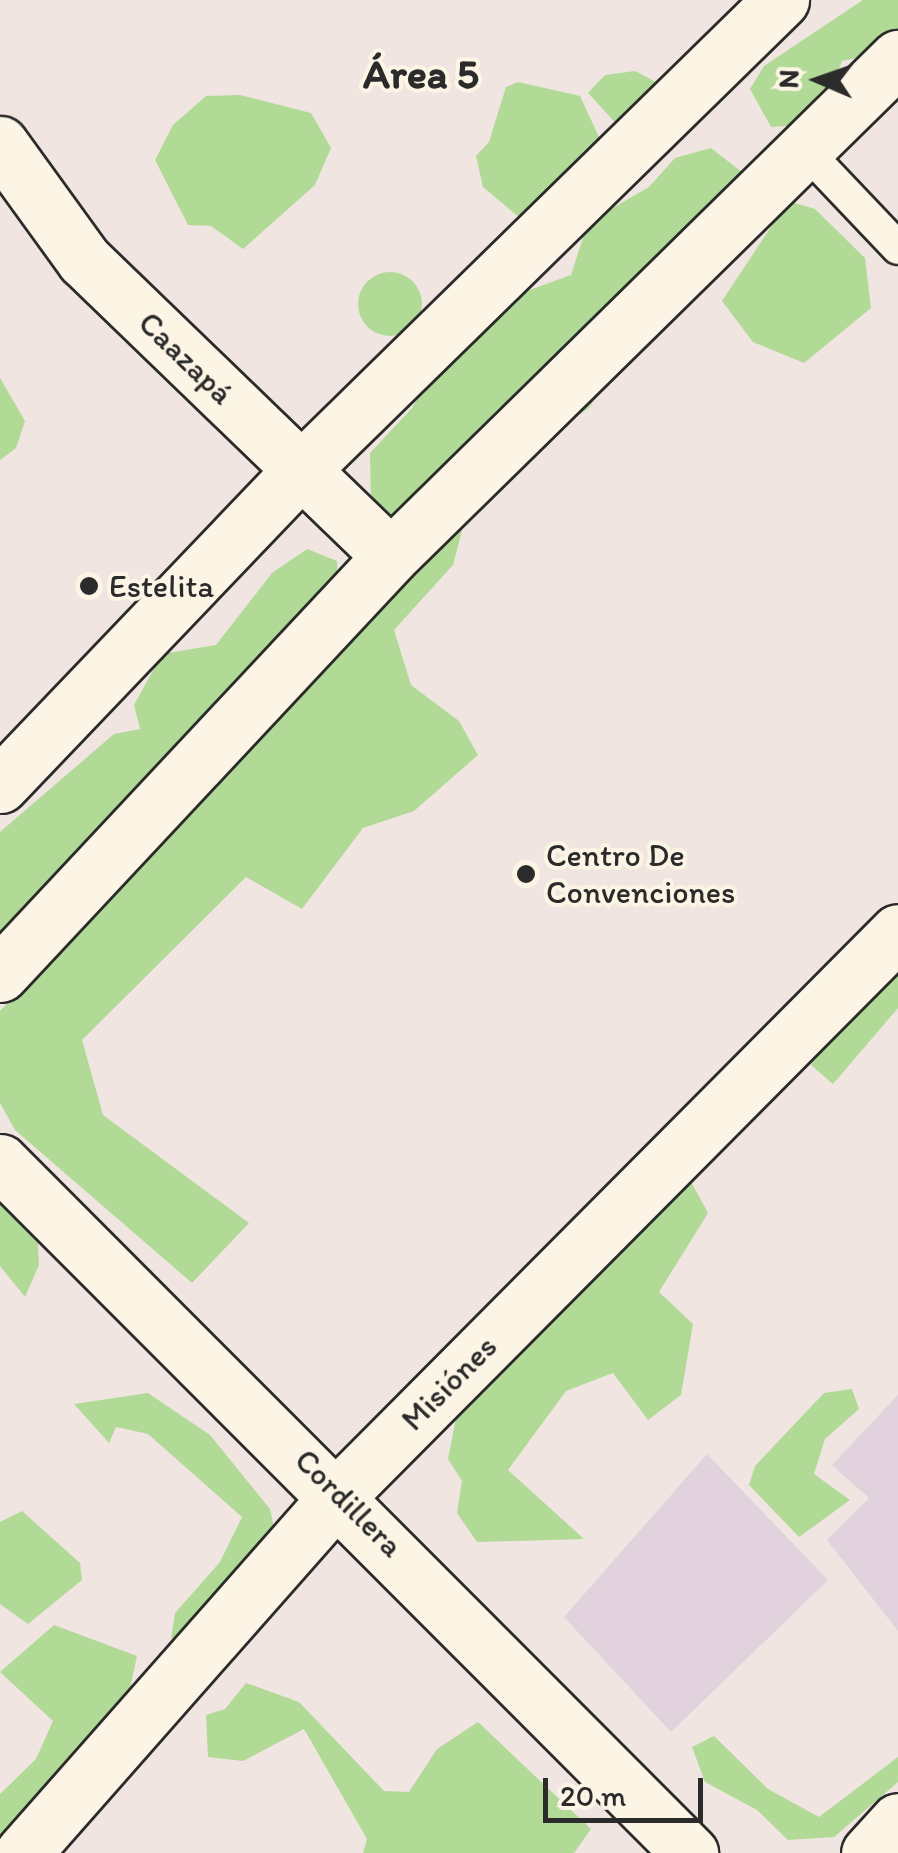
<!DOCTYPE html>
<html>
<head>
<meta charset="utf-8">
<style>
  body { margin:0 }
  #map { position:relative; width:898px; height:1853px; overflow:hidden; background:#f0e5e1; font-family:Itim,sans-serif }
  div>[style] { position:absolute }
  .built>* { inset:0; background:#e2d2dd }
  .green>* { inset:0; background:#b1da97 }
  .round { border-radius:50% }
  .roads { filter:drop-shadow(2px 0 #2b2b2b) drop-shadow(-2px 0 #2b2b2b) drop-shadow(0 2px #2b2b2b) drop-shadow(0 -2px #2b2b2b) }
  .service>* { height:32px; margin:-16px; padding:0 16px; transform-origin:16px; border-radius:16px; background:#fcf5e5 }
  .minor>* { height:55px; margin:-27.5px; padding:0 27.5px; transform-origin:27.5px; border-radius:27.5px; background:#fcf5e5 }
  .dots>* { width:28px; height:28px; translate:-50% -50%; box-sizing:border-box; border:5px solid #fcf5e5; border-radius:50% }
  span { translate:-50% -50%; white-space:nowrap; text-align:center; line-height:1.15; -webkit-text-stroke:8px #fcf5e5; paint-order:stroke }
  .street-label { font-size:32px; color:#2b2b2b }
  .poi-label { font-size:32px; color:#2b2b2b }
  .left { translate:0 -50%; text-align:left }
  .district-label { font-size:42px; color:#2b2b2b; font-weight:700 }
  .north { position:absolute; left:768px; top:30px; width:100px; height:100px; -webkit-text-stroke:8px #fcf5e5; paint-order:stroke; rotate:272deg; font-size:28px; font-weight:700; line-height:40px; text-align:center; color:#2b2b2b }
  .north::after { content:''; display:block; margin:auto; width:35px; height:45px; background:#2b2b2b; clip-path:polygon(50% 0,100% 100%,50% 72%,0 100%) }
  .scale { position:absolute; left:543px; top:1778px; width:160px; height:45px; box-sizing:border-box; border:5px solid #2b2b2b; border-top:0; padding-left:12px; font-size:30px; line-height:35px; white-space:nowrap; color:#2b2b2b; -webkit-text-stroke:8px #fcf5e5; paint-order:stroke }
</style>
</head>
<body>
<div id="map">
  <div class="built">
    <i style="clip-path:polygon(898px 1395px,898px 1631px,827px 1540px,869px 1498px,832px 1465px)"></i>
    <i style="clip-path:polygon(707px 1454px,828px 1580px,671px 1732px,564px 1617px)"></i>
  </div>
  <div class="green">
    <i style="clip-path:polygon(863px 0,898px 0,898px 34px,879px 53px,842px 61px,817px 124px,771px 127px,750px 89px,764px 66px)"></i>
    <i style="clip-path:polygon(635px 71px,656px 82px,657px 94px,622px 130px,588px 93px,605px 75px)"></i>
    <i style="clip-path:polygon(518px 82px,580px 96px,599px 137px,597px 157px,520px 218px,483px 187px,476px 156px,489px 142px,506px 87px)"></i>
    <i style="clip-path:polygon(240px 95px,311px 113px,331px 148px,315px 185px,243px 249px,211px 226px,188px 225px,155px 160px,173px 125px,206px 96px)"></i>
    <i style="clip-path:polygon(711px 148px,752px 180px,588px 409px,399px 526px,371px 504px,370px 453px,412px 408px,422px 391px,414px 384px,516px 295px,571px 275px,588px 222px,649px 187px,675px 158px)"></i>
    <i style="clip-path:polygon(788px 201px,815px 209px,865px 258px,871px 308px,804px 363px,753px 342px,722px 301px)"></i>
    <i class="round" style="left:358px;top:272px;width:64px;height:64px"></i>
    <i style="clip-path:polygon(0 378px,25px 421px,16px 448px,0 460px)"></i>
    <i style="clip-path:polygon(465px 519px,453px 565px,394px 630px,411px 685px,459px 721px,478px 755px,414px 811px,363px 828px,302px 909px,246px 877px,82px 1040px,103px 1115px,249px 1223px,192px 1283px,15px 1130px,0 1103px,0 1011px)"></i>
    <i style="clip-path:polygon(307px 549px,337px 561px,338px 582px,0 988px,0 832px,114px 734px,140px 729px,134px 705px,162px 654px,216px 645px,272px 573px)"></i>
    <i style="clip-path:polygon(898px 959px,898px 1008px,833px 1084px,811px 1065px,828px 1021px)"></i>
    <i style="clip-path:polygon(690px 1180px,708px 1213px,659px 1292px,693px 1324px,681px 1395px,648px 1420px,613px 1373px,566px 1391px,508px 1470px,584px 1539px,477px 1542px,457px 1513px,462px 1481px,448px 1459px,457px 1413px)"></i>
    <i style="clip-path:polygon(0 1186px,37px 1227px,39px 1265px,25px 1297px,0 1266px)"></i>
    <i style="clip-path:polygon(852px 1389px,859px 1409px,825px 1439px,814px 1474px,850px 1500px,799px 1537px,749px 1485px,755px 1466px,824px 1393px)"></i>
    <i style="clip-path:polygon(148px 1393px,210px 1435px,270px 1509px,277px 1542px,199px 1628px,171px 1639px,175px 1613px,220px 1562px,242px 1517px,148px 1434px,116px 1427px,109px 1443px,74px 1404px)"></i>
    <i style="clip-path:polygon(22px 1511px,80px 1563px,82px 1580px,28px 1624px,0 1604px,0 1522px)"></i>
    <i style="clip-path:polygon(54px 1625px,137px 1656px,128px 1697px,0 1846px,0 1794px,36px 1759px,53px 1721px,0 1672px)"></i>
    <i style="clip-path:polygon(246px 1683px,299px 1702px,384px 1791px,409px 1792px,437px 1749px,478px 1722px,591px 1829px,574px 1853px,363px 1853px,367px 1839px,304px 1729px,243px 1761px,208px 1757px,206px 1715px,225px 1709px)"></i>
    <i style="clip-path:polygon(714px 1736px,768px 1789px,819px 1817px,898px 1757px,898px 1782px,834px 1837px,788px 1840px,757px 1810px,705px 1782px,692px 1747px)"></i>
  </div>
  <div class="roads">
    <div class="service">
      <i style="left:805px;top:150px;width:135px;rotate:46.5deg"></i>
    </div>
    <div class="minor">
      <i style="left:0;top:144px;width:143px;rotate:54.1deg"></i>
      <i style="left:84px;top:260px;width:426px;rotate:44deg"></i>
      <i style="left:0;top:785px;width:436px;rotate:-46.3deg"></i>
      <i style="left:301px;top:470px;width:672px;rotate:-44.4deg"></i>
      <i style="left:0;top:974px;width:572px;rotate:-46.91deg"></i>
      <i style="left:391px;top:556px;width:711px;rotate:-44.49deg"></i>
      <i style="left:0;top:1162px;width:977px;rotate:45.04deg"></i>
      <i style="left:23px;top:1853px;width:480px;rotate:-48.6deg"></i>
      <i style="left:340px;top:1493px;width:791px;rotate:-45.15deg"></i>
      <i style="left:869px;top:1853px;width:43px;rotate:-47.8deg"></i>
    </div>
  </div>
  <div class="dots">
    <i style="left:89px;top:586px;background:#2b2b2b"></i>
    <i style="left:526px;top:874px;background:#2b2b2b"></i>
  </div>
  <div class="street-label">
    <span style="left:186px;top:358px;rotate:44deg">Caazapá</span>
    <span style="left:449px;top:1383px;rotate:-45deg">Misiónes</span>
    <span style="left:349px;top:1503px;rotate:45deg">Cordillera</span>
  </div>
  <div class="poi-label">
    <span class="left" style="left:109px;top:586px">Estelita</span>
    <span class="left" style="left:546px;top:874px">Centro De<br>Convenciones</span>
  </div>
  <div class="district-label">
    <span style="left:421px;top:74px">Área 5</span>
  </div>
  <div class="north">N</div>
  <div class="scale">20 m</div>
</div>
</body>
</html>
